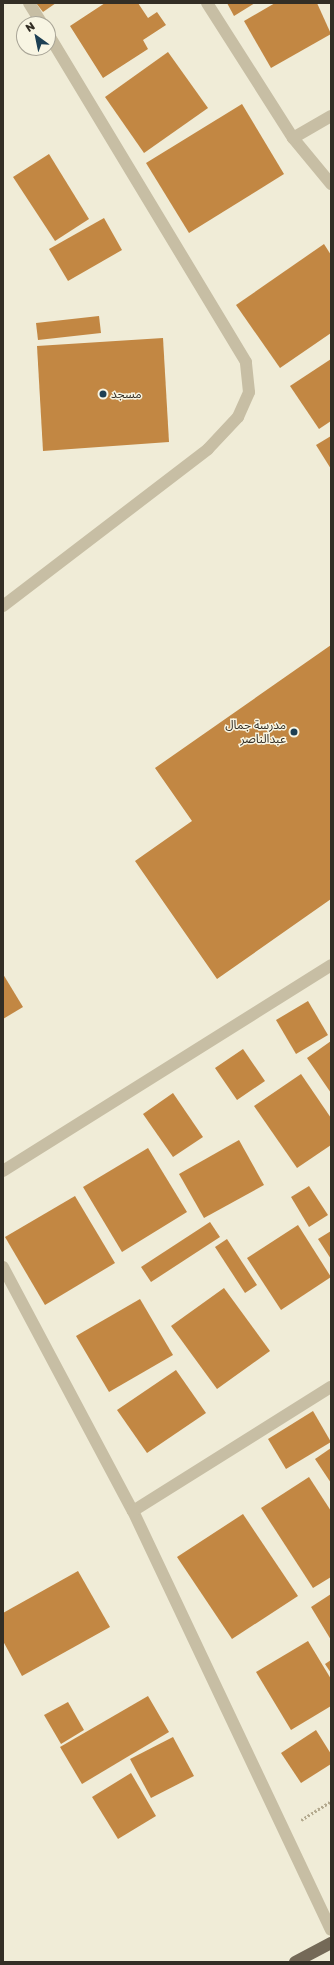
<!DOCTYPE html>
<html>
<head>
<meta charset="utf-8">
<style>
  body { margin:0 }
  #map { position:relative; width:334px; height:1965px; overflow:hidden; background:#f0ecd7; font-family:"Golos Text","Noto Sans Arabic",sans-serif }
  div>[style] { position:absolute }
  .building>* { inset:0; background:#c28743 }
  .path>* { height:2.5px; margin-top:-1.25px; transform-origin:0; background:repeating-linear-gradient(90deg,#b3a98e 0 2px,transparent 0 4px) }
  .minor>* { height:12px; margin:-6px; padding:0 6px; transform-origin:6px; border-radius:6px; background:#c7bea4 }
  .major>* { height:12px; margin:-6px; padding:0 6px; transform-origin:6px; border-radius:6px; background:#746957 }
  .dots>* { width:11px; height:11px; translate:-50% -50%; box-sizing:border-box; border:2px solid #f8f5e3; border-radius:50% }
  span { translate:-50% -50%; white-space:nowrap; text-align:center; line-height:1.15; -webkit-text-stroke:3px #f8f5e3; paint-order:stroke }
  .poi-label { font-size:12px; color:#332e25 }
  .left { translate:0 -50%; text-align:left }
  .right { translate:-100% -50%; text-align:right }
  .frame { position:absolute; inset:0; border:4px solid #332e25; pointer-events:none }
  .north { position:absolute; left:16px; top:16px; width:40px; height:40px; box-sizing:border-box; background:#f8f5e3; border:1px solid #a9a597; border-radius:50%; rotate:327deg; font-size:11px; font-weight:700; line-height:16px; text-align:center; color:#332e25 }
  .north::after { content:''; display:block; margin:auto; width:14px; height:18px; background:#1d3f53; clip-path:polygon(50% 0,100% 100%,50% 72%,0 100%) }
</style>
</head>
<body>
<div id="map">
  <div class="building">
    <i style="clip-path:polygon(36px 3px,56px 3px,43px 12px)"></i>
    <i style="clip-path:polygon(105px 3px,138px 3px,148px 18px,157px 12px,166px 25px,143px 40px,148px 49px,103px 78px,70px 26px)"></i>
    <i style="clip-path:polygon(227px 3px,255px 3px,234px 16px)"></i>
    <i style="clip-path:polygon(275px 3px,317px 3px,331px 34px,271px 68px,244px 21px)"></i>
    <i style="clip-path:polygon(168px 52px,208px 108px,144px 153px,105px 97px)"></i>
    <i style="clip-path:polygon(242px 104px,284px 174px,189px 233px,146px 163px)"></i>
    <i style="clip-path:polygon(49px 154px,89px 219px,55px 241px,13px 177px)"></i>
    <i style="clip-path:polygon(104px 218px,122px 250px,68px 281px,49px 249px)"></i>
    <i style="clip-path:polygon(324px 244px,331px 255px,331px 333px,280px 368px,236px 305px)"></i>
    <i style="clip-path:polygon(99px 316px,101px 333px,38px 340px,36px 323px)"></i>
    <i style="clip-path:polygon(163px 338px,169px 442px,43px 451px,37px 346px)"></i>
    <i style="clip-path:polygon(331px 359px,331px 421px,319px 429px,290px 386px)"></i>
    <i style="clip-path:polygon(331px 436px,331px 469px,316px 445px)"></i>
    <i style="clip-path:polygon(331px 645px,331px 899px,217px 979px,135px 861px,192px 821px,155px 768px)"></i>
    <i style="clip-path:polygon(3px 974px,23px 1007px,3px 1019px)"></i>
    <i style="clip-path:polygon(308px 1001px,328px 1035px,296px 1054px,276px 1020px)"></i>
    <i style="clip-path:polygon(331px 1041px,331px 1093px,307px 1058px)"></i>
    <i style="clip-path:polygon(243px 1049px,265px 1081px,237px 1100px,215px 1068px)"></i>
    <i style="clip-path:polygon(301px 1074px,331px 1118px,331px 1145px,297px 1168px,254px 1106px)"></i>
    <i style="clip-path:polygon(173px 1093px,203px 1137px,173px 1157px,143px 1114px)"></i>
    <i style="clip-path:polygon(239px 1140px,264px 1185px,204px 1218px,179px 1174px)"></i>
    <i style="clip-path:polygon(148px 1148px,187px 1212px,122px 1252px,83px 1187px)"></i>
    <i style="clip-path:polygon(309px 1186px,328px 1215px,309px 1227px,291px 1197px)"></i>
    <i style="clip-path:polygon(75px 1196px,115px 1263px,45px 1305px,5px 1237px)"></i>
    <i style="clip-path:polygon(210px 1222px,220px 1237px,151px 1282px,141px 1267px)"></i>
    <i style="clip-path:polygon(298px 1225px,331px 1277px,281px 1310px,247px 1258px)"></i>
    <i style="clip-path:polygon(331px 1231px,331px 1259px,318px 1239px)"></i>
    <i style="clip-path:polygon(227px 1239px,257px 1285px,245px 1293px,215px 1247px)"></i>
    <i style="clip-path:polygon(224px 1288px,270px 1351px,217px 1389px,171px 1326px)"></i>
    <i style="clip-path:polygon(140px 1299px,173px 1355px,109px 1392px,76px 1336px)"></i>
    <i style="clip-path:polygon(176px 1370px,206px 1413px,147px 1453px,117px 1410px)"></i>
    <i style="clip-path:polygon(313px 1411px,331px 1442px,286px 1469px,268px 1439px)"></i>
    <i style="clip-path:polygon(331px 1448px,331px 1483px,315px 1459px)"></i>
    <i style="clip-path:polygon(309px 1477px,331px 1511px,331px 1577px,313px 1588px,261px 1508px)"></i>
    <i style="clip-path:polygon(243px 1514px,298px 1596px,232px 1639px,177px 1557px)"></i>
    <i style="clip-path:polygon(78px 1571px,110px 1627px,22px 1676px,3px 1641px,3px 1613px)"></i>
    <i style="clip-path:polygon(331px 1594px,331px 1640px,311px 1607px)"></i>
    <i style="clip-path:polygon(308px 1641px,331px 1679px,331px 1706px,291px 1730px,256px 1672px)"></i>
    <i style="clip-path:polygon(331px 1660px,331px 1673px,325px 1664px)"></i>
    <i style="clip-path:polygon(148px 1696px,169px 1732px,82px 1784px,60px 1747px)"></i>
    <i style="clip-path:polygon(68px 1702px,84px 1730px,61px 1744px,44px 1715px)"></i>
    <i style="clip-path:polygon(316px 1730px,331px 1754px,331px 1764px,301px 1783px,281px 1753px)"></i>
    <i style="clip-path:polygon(173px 1737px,194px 1776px,151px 1798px,130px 1759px)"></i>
    <i style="clip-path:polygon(131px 1773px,156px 1816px,118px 1839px,92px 1797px)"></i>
  </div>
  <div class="path">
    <i style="left:301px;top:1820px;width:36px;rotate:-32deg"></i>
  </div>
  <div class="minor">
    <i style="left:29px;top:3px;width:25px;rotate:58deg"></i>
    <i style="left:207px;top:3px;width:160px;rotate:57.5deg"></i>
    <i style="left:293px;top:138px;width:60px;rotate:50.4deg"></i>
    <i style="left:293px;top:138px;width:44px;rotate:-30.1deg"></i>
    <i style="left:3px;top:606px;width:258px;rotate:-37.4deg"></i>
    <i style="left:208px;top:449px;width:44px;rotate:-46.8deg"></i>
    <i style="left:238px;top:417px;width:27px;rotate:-66deg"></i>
    <i style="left:249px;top:392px;width:30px;rotate:-96deg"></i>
    <i style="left:246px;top:362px;width:383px;rotate:-121.1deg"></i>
    <i style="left:3px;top:1171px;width:387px;rotate:-32.1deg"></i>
    <i style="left:3px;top:1267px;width:276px;rotate:62deg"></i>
    <i style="left:133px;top:1511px;width:463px;rotate:64.7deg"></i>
    <i style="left:133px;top:1511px;width:234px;rotate:-32.1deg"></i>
  </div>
  <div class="major">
    <i style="left:295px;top:1962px;width:41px;rotate:-27.8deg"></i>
  </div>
  <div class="dots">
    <i style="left:103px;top:394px;background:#1d3f53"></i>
    <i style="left:294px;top:732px;background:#1d3f53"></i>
  </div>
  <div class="poi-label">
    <span class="left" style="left:111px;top:394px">مسجد</span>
    <span class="right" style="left:286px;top:732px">مدرسة جمال<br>عبدالناصر</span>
  </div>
  <div class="frame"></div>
  <div class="north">N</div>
</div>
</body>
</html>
